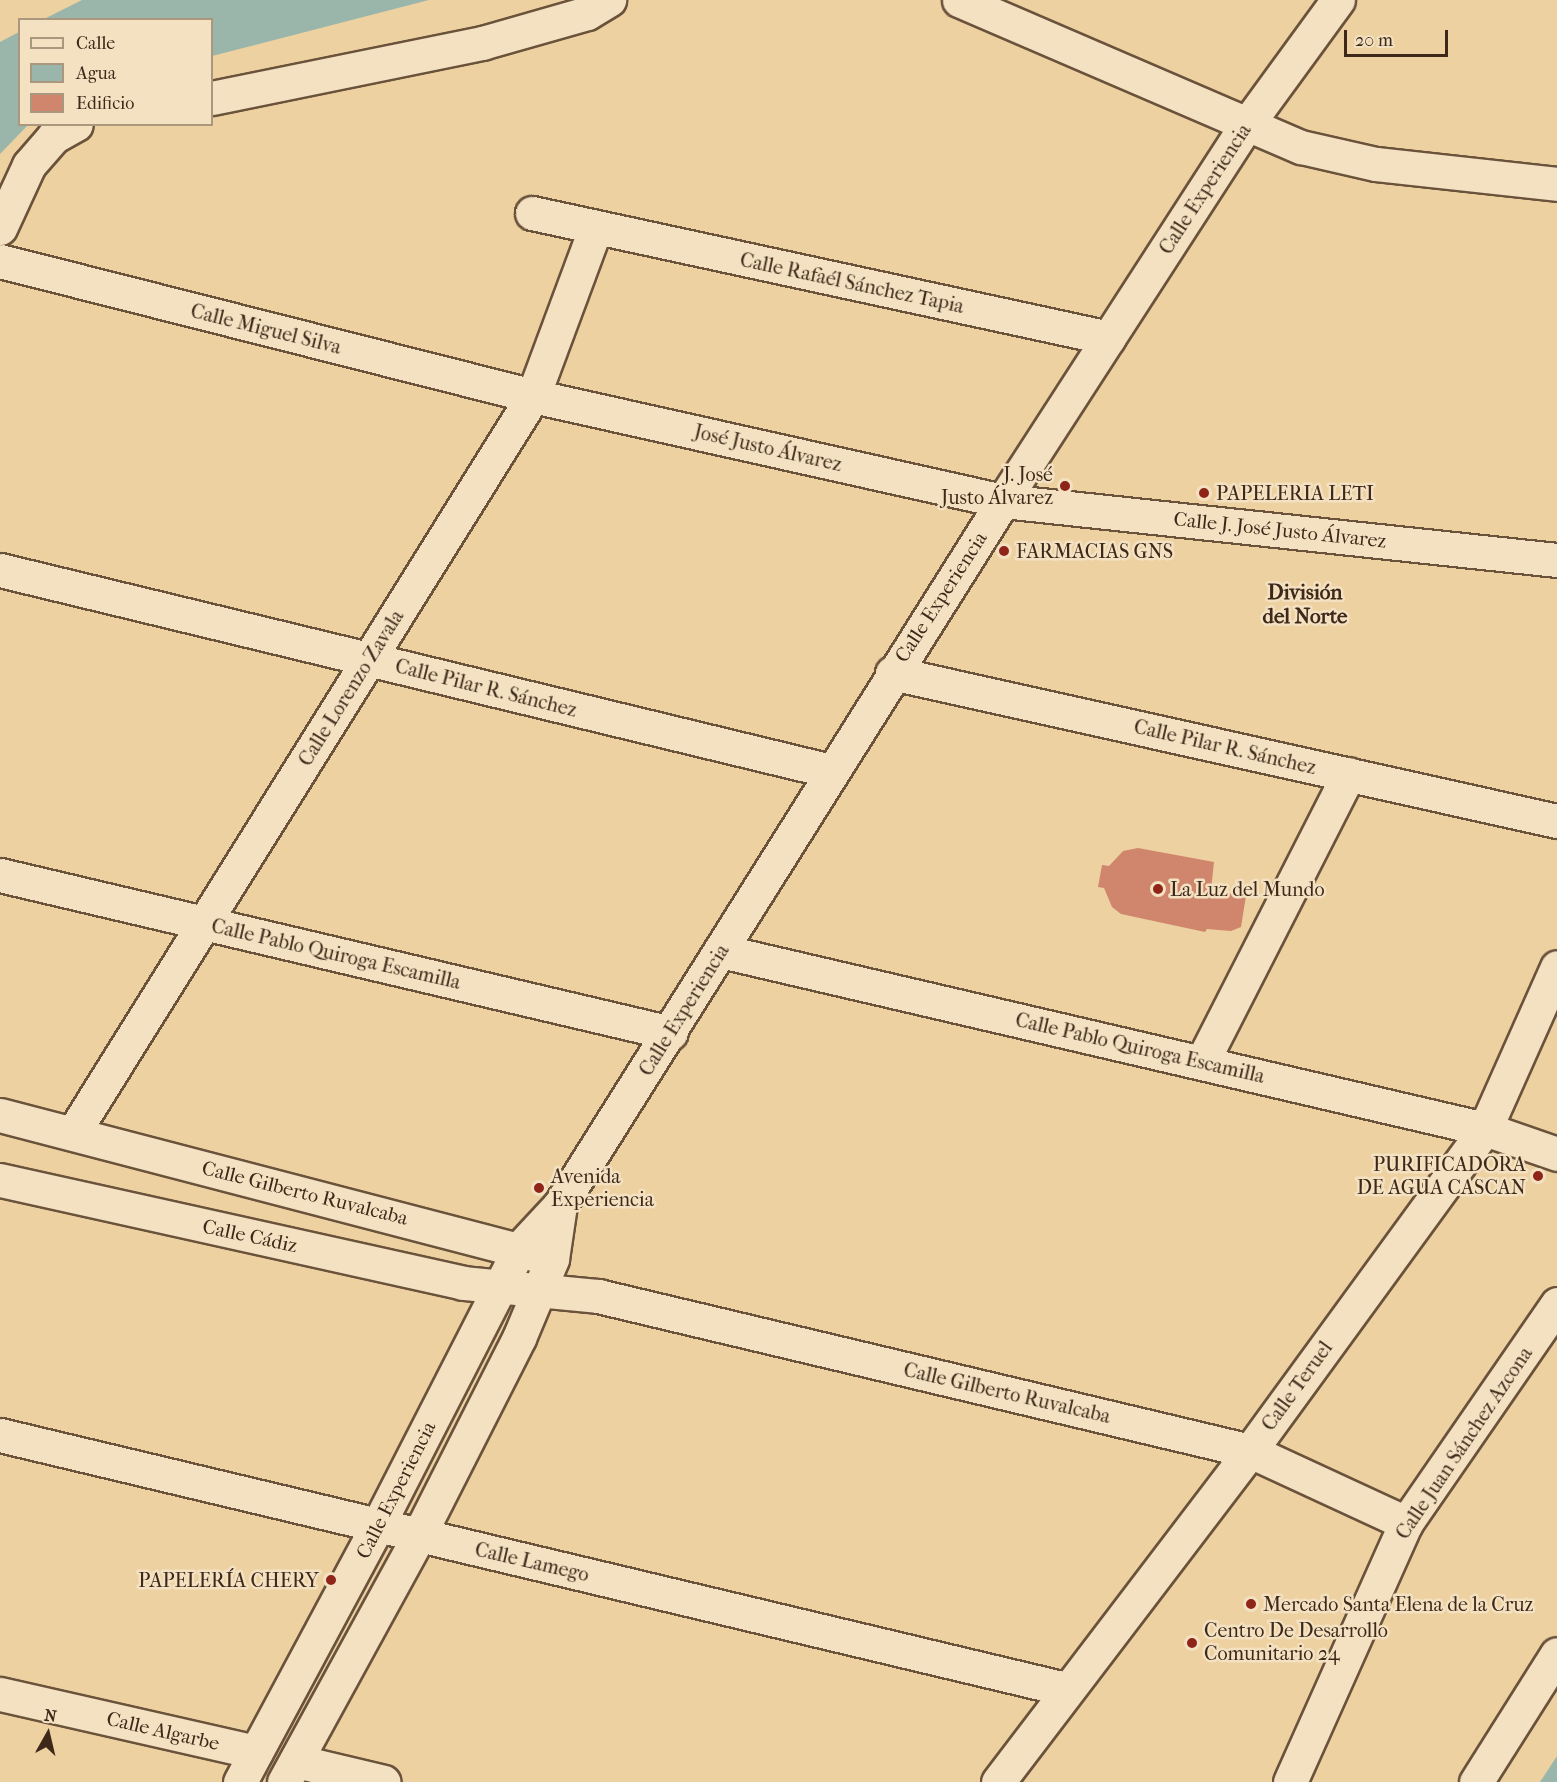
<!DOCTYPE html>
<html>
<head>
<meta charset="utf-8">
<style>
  body { margin:0 }
  #map { position:relative; width:1557px; height:1782px; overflow:hidden; background:#edd1a1; font-family:"IM FELL French Canon",serif }
  div>[style] { position:absolute }
  .water>* { inset:0; background:#9ab6ab }
  .building>* { inset:0; background:#d0866d }
  .roads { filter:drop-shadow(2px 0 #6a523b) drop-shadow(-2px 0 #6a523b) drop-shadow(0 2px #6a523b) drop-shadow(0 -2px #6a523b) }
  .minor>* { height:33px; margin:-16.5px; padding:0 16.5px; transform-origin:16.5px; border-radius:16.5px; background:#f3e1c2 }
  .dots>* { width:16px; height:16px; translate:-50% -50%; box-sizing:border-box; border:3px solid #f3e1c2; border-radius:50% }
  span { translate:-50% -50%; white-space:nowrap; text-align:center; line-height:1.15; -webkit-text-stroke:5px #f3e1c2; paint-order:stroke }
  .street-label { font-size:20px; color:#3e2819 }
  .poi-label { font-size:20px; color:#3e2819 }
  .right { translate:-100% -50%; text-align:right }
  .left { translate:0 -50%; text-align:left }
  .neighbourhood-label { font-size:21px; color:#3e2819; font-weight:700 }
  .legend { position:absolute; left:18px; top:18px; width:195px; height:108px; box-sizing:border-box; background:#f3e1c2; border:2px solid #ab977e; margin:0; padding:8px 10px; list-style:none; font-size:18px; color:#3e2819 }
  .legend li { display:flex; align-items:center; gap:12px; height:30px }
  .legend b { width:30px; border:2px solid #ab977e }
  .north { position:absolute; left:18px; top:1704px; width:60px; height:60px; -webkit-text-stroke:4px #f3e1c2; paint-order:stroke; rotate:8deg; font-size:16px; font-weight:700; line-height:24px; text-align:center; color:#3e2819 }
  .north::after { content:''; display:block; margin:auto; width:21px; height:27px; background:#3e2819; clip-path:polygon(50% 0,100% 100%,50% 72%,0 100%) }
  .scale { position:absolute; left:1344px; top:30px; width:104px; height:27px; box-sizing:border-box; border:3px solid #3e2819; border-top:0; padding-left:8px; font-size:18px; line-height:21px; white-space:nowrap; color:#3e2819; -webkit-text-stroke:4px #f3e1c2; paint-order:stroke }
</style>
</head>
<body>
<div id="map">
  <div class="water">
    <i style="clip-path:polygon(82px 0,429px 0,212px 56px,212px 20px,44px 19px)"></i>
    <i style="clip-path:polygon(19px 32px,20px 124px,28px 125px,0 154px,0 42px)"></i>
    <i style="clip-path:polygon(1557px 1756px,1557px 1782px,1540px 1782px)"></i>
  </div>
  <div class="building">
    <i style="clip-path:polygon(1138px 848px,1214px 862px,1211px 890px,1246px 896px,1241px 927px,1231px 931px,1207px 929px,1205px 932px,1121px 914px,1112px 907px,1104px 888px,1098px 887px,1102px 865px,1109px 866px,1123px 851px)"></i>
  </div>
  <div class="roads">
    <div class="minor">
      <i style="left:959px;top:0;width:372px;rotate:23.3deg"></i>
      <i style="left:1301px;top:147px;width:77px;rotate:12.8deg"></i>
      <i style="left:1376px;top:164px;width:182px;rotate:6.3deg"></i>
      <i style="left:212px;top:98px;width:276px;rotate:-11.5deg"></i>
      <i style="left:482px;top:43px;width:109px;rotate:-15.9deg"></i>
      <i style="left:587px;top:13px;width:26px;rotate:-31deg"></i>
      <i style="left:532px;top:213px;width:590px;rotate:12.22deg"></i>
      <i style="left:0;top:228px;width:69px;rotate:-65.3deg"></i>
      <i style="left:29px;top:165px;width:37px;rotate:-49deg"></i>
      <i style="left:53px;top:137px;width:26px;rotate:-29deg"></i>
      <i style="left:0;top:261px;width:550px;rotate:14.21deg"></i>
      <i style="left:533px;top:396px;width:482px;rotate:12.6deg"></i>
      <i style="left:1003px;top:501px;width:557px;rotate:6.08deg"></i>
      <i style="left:0;top:570px;width:855px;rotate:13.6deg"></i>
      <i style="left:892px;top:673px;width:681px;rotate:12.55deg"></i>
      <i style="left:0;top:875px;width:689px;rotate:13.25deg"></i>
      <i style="left:721px;top:951px;width:784px;rotate:13.12deg"></i>
      <i style="left:1485px;top:1129px;width:76px;rotate:19.1deg"></i>
      <i style="left:1202px;top:1062px;width:323px;rotate:-63deg"></i>
      <i style="left:0;top:1115px;width:559px;rotate:14.61deg"></i>
      <i style="left:73px;top:1133px;width:869px;rotate:-58.03deg"></i>
      <i style="left:533px;top:396px;width:180px;rotate:-69.6deg"></i>
      <i style="left:0;top:1180px;width:474px;rotate:12.5deg"></i>
      <i style="left:463px;top:1283px;width:136px;rotate:5.5deg"></i>
      <i style="left:598px;top:1296px;width:670px;rotate:13.37deg"></i>
      <i style="left:1250px;top:1451px;width:172px;rotate:24.8deg"></i>
      <i style="left:0;top:1435px;width:1095px;rotate:13.41deg"></i>
      <i style="left:0;top:1694px;width:262px;rotate:12.8deg"></i>
      <i style="left:296px;top:1761px;width:90px;rotate:13.4deg"></i>
      <i style="left:240px;top:1782px;width:292px;rotate:-61.8deg"></i>
      <i style="left:378px;top:1525px;width:311px;rotate:-62.9deg"></i>
      <i style="left:520px;top:1248px;width:59px;rotate:-47.1deg"></i>
      <i style="left:560px;top:1205px;width:832px;rotate:-57.82deg"></i>
      <i style="left:1003px;top:501px;width:447px;rotate:-57.1deg"></i>
      <i style="left:1246px;top:126px;width:156px;rotate:-53.9deg"></i>
      <i style="left:284px;top:1782px;width:281px;rotate:-61.3deg"></i>
      <i style="left:419px;top:1535px;width:221px;rotate:-63.1deg"></i>
      <i style="left:519px;top:1338px;width:86px;rotate:-67.3deg"></i>
      <i style="left:552px;top:1259px;width:55px;rotate:-81.6deg"></i>
      <i style="left:998px;top:1782px;width:416px;rotate:-52.7deg"></i>
      <i style="left:1250px;top:1451px;width:399px;rotate:-53.9deg"></i>
      <i style="left:1485px;top:1129px;width:177px;rotate:-66deg"></i>
      <i style="left:1290px;top:1782px;width:284px;rotate:-65.9deg"></i>
      <i style="left:1406px;top:1523px;width:266px;rotate:-55.4deg"></i>
      <i style="left:1476px;top:1782px;width:151px;rotate:-57.7deg"></i>
    </div>
  </div>
  <div class="dots">
    <i style="left:1065px;top:486px;background:#8f2418"></i>
    <i style="left:1204px;top:493px;background:#8f2418"></i>
    <i style="left:1004px;top:551px;background:#8f2418"></i>
    <i style="left:1158px;top:889px;background:#8f2418"></i>
    <i style="left:1538px;top:1176px;background:#8f2418"></i>
    <i style="left:539px;top:1188px;background:#8f2418"></i>
    <i style="left:331px;top:1580px;background:#8f2418"></i>
    <i style="left:1251px;top:1604px;background:#8f2418"></i>
    <i style="left:1192px;top:1643px;background:#8f2418"></i>
  </div>
  <div class="street-label">
    <span style="left:1205px;top:189px;rotate:-57deg">Calle Experiencia</span>
    <span style="left:852px;top:283px;rotate:12deg">Calle Rafaél Sánchez Tapia</span>
    <span style="left:266px;top:329px;rotate:14deg">Calle Miguel Silva</span>
    <span style="left:768px;top:448px;rotate:13deg">José Justo Álvarez</span>
    <span style="left:1280px;top:530px;rotate:6deg">Calle J. José Justo Álvarez</span>
    <span style="left:941px;top:597px;rotate:-57deg">Calle Experiencia</span>
    <span style="left:351px;top:688px;rotate:-58deg">Calle Lorenzo Zavala</span>
    <span style="left:486px;top:688px;rotate:14deg">Calle Pilar R. Sánchez</span>
    <span style="left:1225px;top:747px;rotate:13deg">Calle Pilar R. Sánchez</span>
    <span style="left:336px;top:954px;rotate:13deg">Calle Pablo Quiroga Escamilla</span>
    <span style="left:684px;top:1010px;rotate:-58deg">Calle Experiencia</span>
    <span style="left:1140px;top:1048px;rotate:13deg">Calle Pablo Quiroga Escamilla</span>
    <span style="left:305px;top:1193px;rotate:14deg">Calle Gilberto Ruvalcaba</span>
    <span style="left:250px;top:1236px;rotate:12deg">Calle Cádiz</span>
    <span style="left:1297px;top:1386px;rotate:-54deg">Calle Teruel</span>
    <span style="left:1007px;top:1393px;rotate:13deg">Calle Gilberto Ruvalcaba</span>
    <span style="left:1464px;top:1443px;rotate:-56deg">Calle Juan Sánchez Azcona</span>
    <span style="left:396px;top:1490px;rotate:-63deg">Calle Experiencia</span>
    <span style="left:532px;top:1562px;rotate:13deg">Calle Lamego</span>
    <span style="left:163px;top:1731px;rotate:13deg">Calle Algarbe</span>
  </div>
  <div class="poi-label">
    <span class="right" style="left:1053px;top:486px">J. José<br>Justo Álvarez</span>
    <span class="left" style="left:1216px;top:493px">PAPELERIA LETI</span>
    <span class="left" style="left:1016px;top:551px">FARMACIAS GNS</span>
    <span class="left" style="left:1170px;top:889px">La Luz del Mundo</span>
    <span class="right" style="left:1526px;top:1176px">PURIFICADORA<br>DE AGUA CASCAN</span>
    <span class="left" style="left:551px;top:1188px">Avenida<br>Experiencia</span>
    <span class="right" style="left:319px;top:1580px">PAPELERÍA CHERY</span>
    <span class="left" style="left:1263px;top:1604px">Mercado Santa Elena de la Cruz</span>
    <span class="left" style="left:1204px;top:1642px">Centro De Desarrollo<br>Comunitario 24</span>
  </div>
  <div class="neighbourhood-label">
    <span style="left:1305px;top:604px">División<br>del Norte</span>
  </div>
  <ul class="legend">
  <li><b style="height:8px;background:#f3e1c2"></b>Calle</li>
  <li><b style="height:16px;background:#9ab6ab"></b>Agua</li>
  <li><b style="height:16px;background:#d0866d"></b>Edificio</li>
  </ul>
  <div class="north">N</div>
  <div class="scale">20 m</div>
</div>
</body>
</html>
